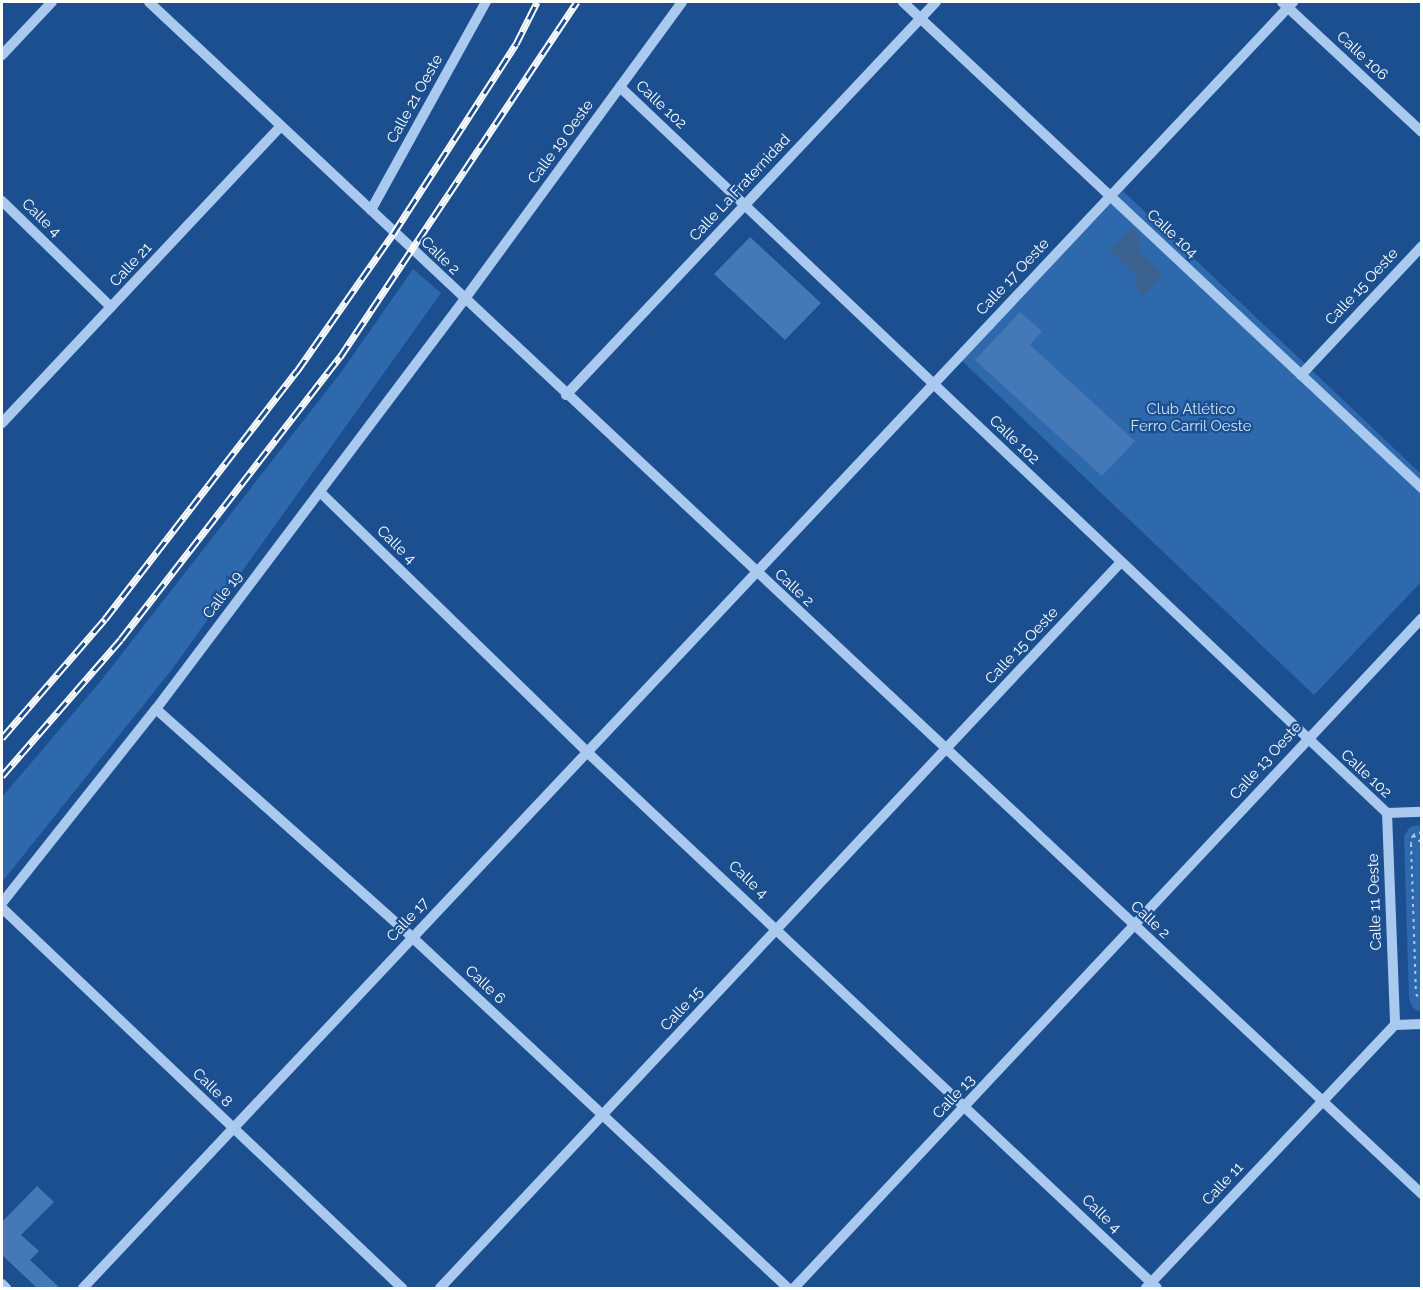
<!DOCTYPE html>
<html>
<head>
<meta charset="utf-8">
<style>
  body { margin:0 }
  #map { position:relative; width:1423px; height:1290px; overflow:hidden; background:#1b4f8f; font-family:Raleway,sans-serif }
  div>[style] { position:absolute }
  .green>* { inset:0; background:#2e69ad }
  .water>* { inset:0; background:#3c6290 }
  .building>* { inset:0; background:#4478b7 }
  .path>* { height:2px; margin-top:-1px; transform-origin:0; background:repeating-linear-gradient(90deg,#a9c9ee 0 3px,transparent 0 7.5px) }
  .minor>* { height:10px; margin:-5px; padding:0 5px; transform-origin:5px; border-radius:5px; background:#a9c9ee }
  .rail>* { height:7px; margin-top:-3.5px; transform-origin:0; background:repeating-linear-gradient(90deg,#1b4f8f 0 14px,#fff 0 28px); box-sizing:border-box; border-block:2px solid #fff }
  span { translate:-50% -50%; white-space:nowrap; text-align:center; line-height:1.15; -webkit-text-stroke:4.5px #1b4f8f; paint-order:stroke }
  .street-label { font-size:15px; color:#fff }
  .park-label { font-size:15px; color:#cfe3fa }
  .frame { position:absolute; inset:0; border:3px solid #fff; pointer-events:none }
</style>
</head>
<body>
<div id="map">
  <div class="green">
    <i style="clip-path:polygon(1123px 191px,1421px 474px,1421px 582px,1314px 695px,961px 360px)"></i>
    <i style="clip-path:polygon(413px 269px,441px 293px,173px 668px,2px 882px,2px 797px,100px 682px,342px 371px)"></i>
    <i style="clip-path:polygon(1421px 825px,1422px 825px,1421px 1012px,1413px 1008px,1409px 999px,1404px 836px,1410px 827px)"></i>
  </div>
  <div class="water">
    <i style="clip-path:polygon(1132px 227px,1140px 236px,1139px 250px,1163px 275px,1142px 297px,1136px 289px,1135px 274px,1110px 250px)"></i>
  </div>
  <div class="building">
    <i style="clip-path:polygon(750px 237px,821px 303px,785px 340px,714px 274px)"></i>
    <i style="clip-path:polygon(1020px 312px,1042px 331px,1030px 345px,1135px 441px,1102px 476px,975px 360px)"></i>
    <i style="clip-path:polygon(37px 1186px,54px 1202px,21px 1235px,39px 1251px,30px 1260px,60px 1288px,37px 1288px,2px 1255px,2px 1222px)"></i>
  </div>
  <div class="path">
    <i style="left:1422px;top:832px;width:9px;rotate:162deg"></i>
    <i style="left:1413px;top:835px;width:9px;rotate:103deg"></i>
    <i style="left:1411px;top:844px;width:150px;rotate:88.1deg"></i>
    <i style="left:1416px;top:994px;width:10px;rotate:53deg"></i>
    <i style="left:1413px;top:835px;width:12px;rotate:42deg"></i>
  </div>
  <div class="minor">
    <i style="left:149px;top:2px;width:1744px;rotate:43.12deg"></i>
    <i style="left:903px;top:2px;width:711px;rotate:43.12deg"></i>
    <i style="left:1282px;top:2px;width:191px;rotate:42.9deg"></i>
    <i style="left:2px;top:55px;width:73px;rotate:-46.7deg"></i>
    <i style="left:620px;top:87px;width:1056px;rotate:43.43deg"></i>
    <i style="left:2px;top:201px;width:152px;rotate:44.2deg"></i>
    <i style="left:371px;top:210px;width:238px;rotate:-61.1deg"></i>
    <i style="left:1301px;top:375px;width:177px;rotate:-46.8deg"></i>
    <i style="left:566px;top:395px;width:540px;rotate:-46.73deg"></i>
    <i style="left:2px;top:423px;width:407px;rotate:-46.8deg"></i>
    <i style="left:320px;top:492px;width:373px;rotate:44.2deg"></i>
    <i style="left:587px;top:752px;width:782px;rotate:43.24deg"></i>
    <i style="left:156px;top:709px;width:344px;rotate:41.7deg"></i>
    <i style="left:413px;top:938px;width:513px;rotate:43.03deg"></i>
    <i style="left:1387px;top:813px;width:212px;rotate:87.8deg"></i>
    <i style="left:1387px;top:813px;width:35px;rotate:-2deg"></i>
    <i style="left:2px;top:903px;width:248px;rotate:-51.6deg"></i>
    <i style="left:156px;top:709px;width:512px;rotate:-53.02deg"></i>
    <i style="left:464px;top:300px;width:369px;rotate:-53.8deg"></i>
    <i style="left:2px;top:908px;width:552px;rotate:43.53deg"></i>
    <i style="left:2px;top:1284px;width:6px;rotate:45deg"></i>
    <i style="left:83px;top:1288px;width:1766px;rotate:-46.74deg"></i>
    <i style="left:440px;top:1288px;width:995px;rotate:-46.83deg"></i>
    <i style="left:794px;top:1288px;width:918px;rotate:-46.85deg"></i>
    <i style="left:1146px;top:1288px;width:362px;rotate:-46.6deg"></i>
    <i style="left:1395px;top:1025px;width:27px;rotate:-2deg"></i>
  </div>
  <div class="rail">
    <i style="left:2px;top:738px;width:157px;rotate:-49.1deg"></i>
    <i style="left:105px;top:619px;width:314px;rotate:-52.3deg"></i>
    <i style="left:297px;top:371px;width:167px;rotate:-55deg"></i>
    <i style="left:393px;top:234px;width:226px;rotate:-57.1deg"></i>
    <i style="left:516px;top:44px;width:47px;rotate:-63.4deg"></i>
    <i style="left:2px;top:776px;width:181px;rotate:-49deg"></i>
    <i style="left:121px;top:639px;width:357px;rotate:-52.2deg"></i>
    <i style="left:340px;top:357px;width:427px;rotate:-56.3deg"></i>
  </div>
  <div class="street-label">
    <span style="left:1362px;top:56px;rotate:43deg">Calle 106</span>
    <span style="left:415px;top:99px;rotate:-61deg">Calle 21 Oeste</span>
    <span style="left:661px;top:105px;rotate:43deg">Calle 102</span>
    <span style="left:561px;top:142px;rotate:-54deg">Calle 19 Oeste</span>
    <span style="left:740px;top:188px;rotate:-47deg">Calle La Fraternidad</span>
    <span style="left:41px;top:218px;rotate:44deg">Calle 4</span>
    <span style="left:1172px;top:234px;rotate:43deg">Calle 104</span>
    <span style="left:440px;top:256px;rotate:44deg">Calle 2</span>
    <span style="left:131px;top:265px;rotate:-47deg">Calle 21</span>
    <span style="left:1013px;top:277px;rotate:-47deg">Calle 17 Oeste</span>
    <span style="left:1362px;top:287px;rotate:-47deg">Calle 15 Oeste</span>
    <span style="left:1014px;top:440px;rotate:44deg">Calle 102</span>
    <span style="left:396px;top:545px;rotate:44deg">Calle 4</span>
    <span style="left:794px;top:588px;rotate:43deg">Calle 2</span>
    <span style="left:223px;top:595px;rotate:-53deg">Calle 19</span>
    <span style="left:1022px;top:646px;rotate:-47deg">Calle 15 Oeste</span>
    <span style="left:1266px;top:761px;rotate:-48deg">Calle 13 Oeste</span>
    <span style="left:1366px;top:774px;rotate:43deg">Calle 102</span>
    <span style="left:748px;top:880px;rotate:43deg">Calle 4</span>
    <span style="left:1375px;top:902px;rotate:-92deg">Calle 11 Oeste</span>
    <span style="left:408px;top:920px;rotate:-47deg">Calle 17</span>
    <span style="left:1150px;top:920px;rotate:43deg">Calle 2</span>
    <span style="left:485px;top:985px;rotate:43deg">Calle 6</span>
    <span style="left:682px;top:1009px;rotate:-47deg">Calle 15</span>
    <span style="left:212px;top:1088px;rotate:44deg">Calle 8</span>
    <span style="left:954px;top:1097px;rotate:-47deg">Calle 13</span>
    <span style="left:1223px;top:1184px;rotate:-47deg">Calle 11</span>
    <span style="left:1101px;top:1214px;rotate:44deg">Calle 4</span>
  </div>
  <div class="park-label">
    <span style="left:1191px;top:418px">Club Atlético<br>Ferro Carril Oeste</span>
  </div>
  <div class="frame"></div>
</div>
</body>
</html>
